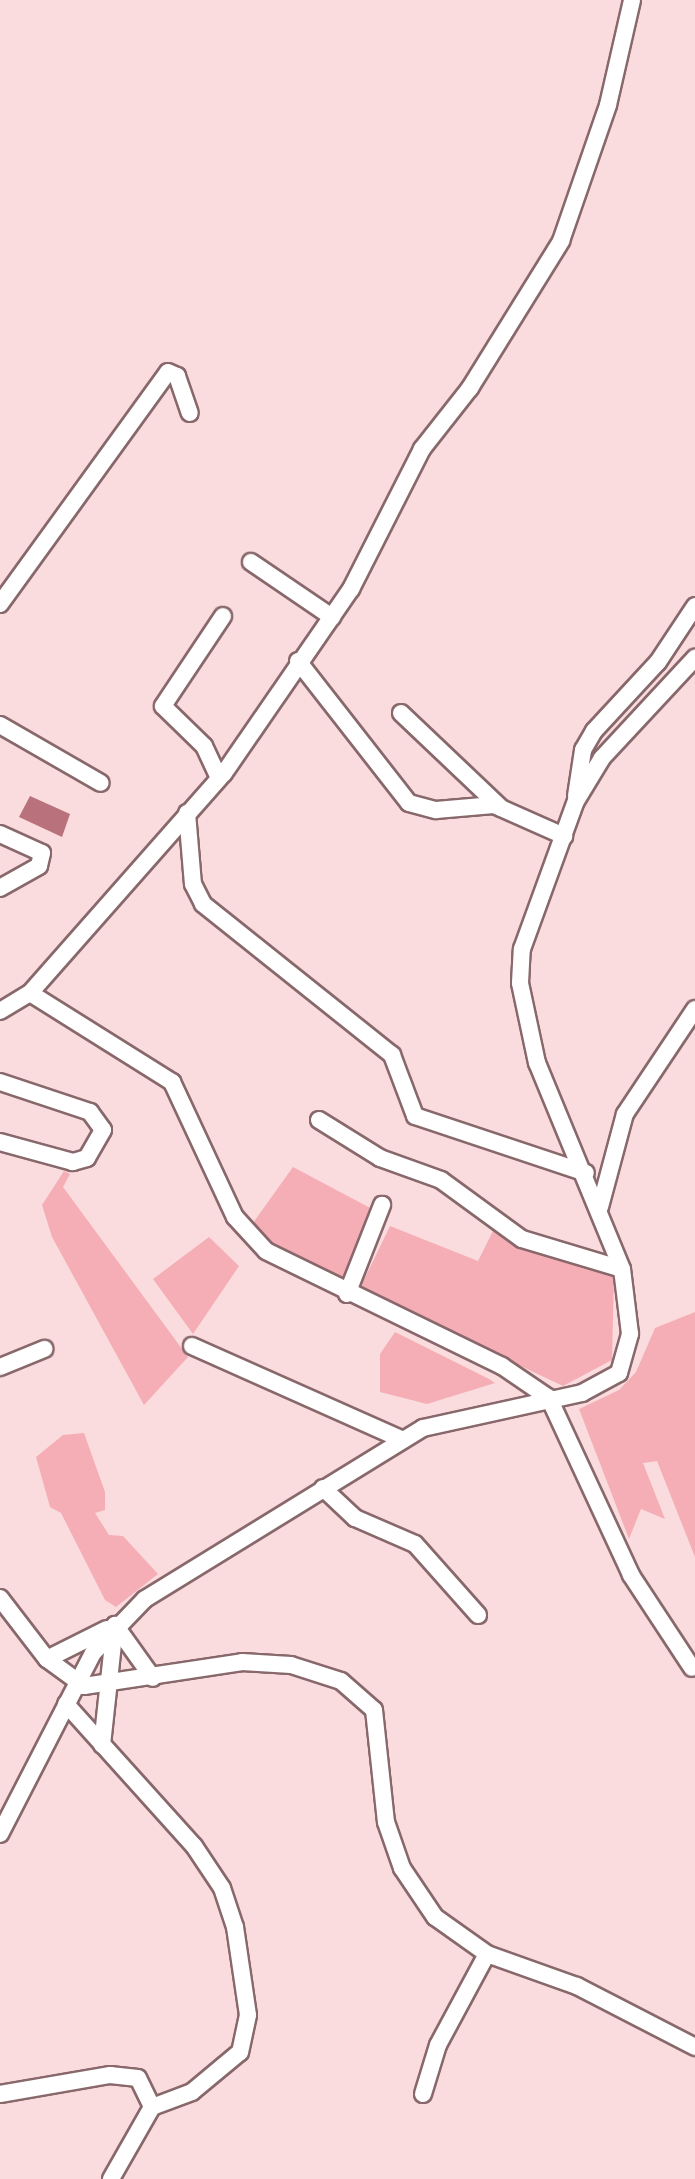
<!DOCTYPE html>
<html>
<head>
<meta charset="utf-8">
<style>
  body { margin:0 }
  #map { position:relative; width:695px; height:2179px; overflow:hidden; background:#fadcdf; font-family:"Playfair Display",serif }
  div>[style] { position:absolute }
  .green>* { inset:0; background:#f5aeb5 }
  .water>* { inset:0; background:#b9727b }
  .roads { filter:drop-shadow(2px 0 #88686b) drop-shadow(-2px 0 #88686b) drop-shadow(0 2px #88686b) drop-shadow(0 -2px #88686b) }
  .minor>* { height:16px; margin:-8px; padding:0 8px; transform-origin:8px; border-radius:8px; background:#fff }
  span { translate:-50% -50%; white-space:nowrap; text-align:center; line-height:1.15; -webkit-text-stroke:7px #fadcdf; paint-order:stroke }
</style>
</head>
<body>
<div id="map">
  <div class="green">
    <i style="clip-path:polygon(293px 1167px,374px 1210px,344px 1286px,266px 1243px,253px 1223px)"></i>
    <i style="clip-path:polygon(64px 1171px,70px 1174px,63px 1187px,188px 1357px,144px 1405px,52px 1237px,42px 1205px)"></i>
    <i style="clip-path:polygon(390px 1226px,478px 1261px,493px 1231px,614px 1275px,612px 1360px,563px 1386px,359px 1290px)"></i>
    <i style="clip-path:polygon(209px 1237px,239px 1266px,193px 1334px,153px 1279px)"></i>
    <i style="clip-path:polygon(695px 1312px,695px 1557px,657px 1461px,643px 1463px,665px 1519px,641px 1509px,629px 1539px,579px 1409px,619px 1390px,636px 1372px,655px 1328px)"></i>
    <i style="clip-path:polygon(395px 1332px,489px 1379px,495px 1383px,427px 1404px,380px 1392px,380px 1354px)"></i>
    <i style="clip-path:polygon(84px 1433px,105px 1492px,105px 1510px,95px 1513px,109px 1535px,123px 1536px,158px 1574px,116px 1607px,105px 1600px,61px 1513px,50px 1507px,36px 1457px,63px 1435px)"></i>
  </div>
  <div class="water">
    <i style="clip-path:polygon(30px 796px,70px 814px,62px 837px,19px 817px)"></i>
  </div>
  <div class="roads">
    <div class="minor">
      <i style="left:251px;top:562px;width:98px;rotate:34.2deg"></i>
      <i style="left:0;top:604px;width:286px;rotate:-54.1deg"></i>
      <i style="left:168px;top:372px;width:10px;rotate:24deg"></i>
      <i style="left:177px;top:376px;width:39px;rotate:71deg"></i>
      <i style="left:298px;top:661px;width:180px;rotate:52deg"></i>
      <i style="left:409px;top:803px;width:28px;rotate:15deg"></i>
      <i style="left:436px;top:810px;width:58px;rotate:-4.9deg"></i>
      <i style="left:494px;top:805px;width:77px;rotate:23.9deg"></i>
      <i style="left:401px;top:713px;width:138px;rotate:43.5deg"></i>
      <i style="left:0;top:725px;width:116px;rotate:29.9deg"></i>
      <i style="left:219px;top:778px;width:35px;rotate:-115deg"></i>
      <i style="left:204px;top:746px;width:57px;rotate:-135.7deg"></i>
      <i style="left:163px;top:706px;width:108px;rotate:-56.3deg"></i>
      <i style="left:576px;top:796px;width:47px;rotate:-81.3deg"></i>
      <i style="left:583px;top:750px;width:22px;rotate:-60deg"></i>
      <i style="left:594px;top:731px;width:94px;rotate:-47.2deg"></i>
      <i style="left:658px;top:662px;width:67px;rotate:-56.5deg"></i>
      <i style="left:187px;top:813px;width:71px;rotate:85.2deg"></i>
      <i style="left:193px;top:884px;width:22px;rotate:63deg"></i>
      <i style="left:203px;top:904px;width:242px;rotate:38.6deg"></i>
      <i style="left:392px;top:1055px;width:65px;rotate:69.3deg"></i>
      <i style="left:415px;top:1116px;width:180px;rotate:18.4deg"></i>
      <i style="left:0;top:834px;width:46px;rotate:24.3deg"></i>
      <i style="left:42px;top:853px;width:13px;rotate:103deg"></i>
      <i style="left:39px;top:866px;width:45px;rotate:150.6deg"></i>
      <i style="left:30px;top:993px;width:168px;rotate:32.1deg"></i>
      <i style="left:172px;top:1082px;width:149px;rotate:65deg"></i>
      <i style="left:235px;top:1217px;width:46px;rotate:47.6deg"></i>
      <i style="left:266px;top:1251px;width:263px;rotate:26deg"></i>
      <i style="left:502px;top:1366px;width:57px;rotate:34.2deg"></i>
      <i style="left:549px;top:1398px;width:195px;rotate:65.1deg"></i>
      <i style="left:631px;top:1575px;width:111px;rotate:56.7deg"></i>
      <i style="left:0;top:1011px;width:35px;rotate:-31deg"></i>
      <i style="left:30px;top:993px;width:293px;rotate:-48.6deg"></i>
      <i style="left:224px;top:773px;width:224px;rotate:-55.4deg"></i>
      <i style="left:351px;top:589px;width:157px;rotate:-63.1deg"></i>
      <i style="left:422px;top:449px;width:78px;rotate:-51.8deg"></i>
      <i style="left:470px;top:388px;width:173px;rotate:-58.2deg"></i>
      <i style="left:561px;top:241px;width:144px;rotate:-70.9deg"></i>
      <i style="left:608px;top:105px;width:108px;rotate:-77.1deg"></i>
      <i style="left:0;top:1082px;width:95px;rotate:18.4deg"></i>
      <i style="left:90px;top:1112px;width:22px;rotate:54deg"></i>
      <i style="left:103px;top:1130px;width:32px;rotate:120deg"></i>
      <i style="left:87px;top:1158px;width:15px;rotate:164deg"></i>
      <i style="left:73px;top:1162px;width:76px;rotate:-164.7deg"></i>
      <i style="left:319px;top:1120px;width:72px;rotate:31.9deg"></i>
      <i style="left:380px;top:1158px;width:65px;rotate:19.8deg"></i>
      <i style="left:441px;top:1180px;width:100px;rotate:36.1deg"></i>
      <i style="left:522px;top:1239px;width:104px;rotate:16.7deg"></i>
      <i style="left:600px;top:1207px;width:96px;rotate:-75deg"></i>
      <i style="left:625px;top:1114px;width:126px;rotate:-56.3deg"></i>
      <i style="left:347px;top:1294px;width:96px;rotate:-68.5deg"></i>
      <i style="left:192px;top:1346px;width:229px;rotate:24deg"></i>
      <i style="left:0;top:1367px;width:48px;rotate:-22.2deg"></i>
      <i style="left:323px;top:1488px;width:44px;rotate:43.2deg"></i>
      <i style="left:355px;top:1518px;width:65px;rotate:23.4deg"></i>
      <i style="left:415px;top:1544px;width:95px;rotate:48.4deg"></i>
      <i style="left:0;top:1598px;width:77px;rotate:52.4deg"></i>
      <i style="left:47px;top:1659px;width:46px;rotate:36.1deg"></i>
      <i style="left:84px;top:1686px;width:160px;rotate:-8.6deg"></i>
      <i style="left:242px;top:1662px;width:49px;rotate:3.5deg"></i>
      <i style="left:291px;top:1665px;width:52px;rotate:17.7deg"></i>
      <i style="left:341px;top:1681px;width:44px;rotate:41.3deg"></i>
      <i style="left:374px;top:1710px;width:113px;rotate:83.9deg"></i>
      <i style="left:386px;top:1822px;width:49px;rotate:70.8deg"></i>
      <i style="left:402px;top:1868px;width:59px;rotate:56deg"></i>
      <i style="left:435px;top:1917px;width:64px;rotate:35.4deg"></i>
      <i style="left:487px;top:1954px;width:96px;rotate:19.6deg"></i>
      <i style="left:577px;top:1986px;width:133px;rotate:27.3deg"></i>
      <i style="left:115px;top:1625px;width:65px;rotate:54.4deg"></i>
      <i style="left:47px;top:1659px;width:67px;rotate:-26.6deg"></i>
      <i style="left:66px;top:1704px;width:191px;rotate:48deg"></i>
      <i style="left:194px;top:1846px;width:50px;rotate:56.3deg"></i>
      <i style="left:222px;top:1888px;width:41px;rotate:71.6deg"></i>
      <i style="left:235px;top:1927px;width:89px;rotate:81.6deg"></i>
      <i style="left:248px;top:2015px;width:38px;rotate:102deg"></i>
      <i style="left:240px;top:2052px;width:62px;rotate:140.2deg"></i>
      <i style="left:192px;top:2092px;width:43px;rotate:159.4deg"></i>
      <i style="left:102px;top:1745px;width:121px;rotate:-83.8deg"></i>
      <i style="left:0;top:1834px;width:203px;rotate:-62.8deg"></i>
      <i style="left:93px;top:1653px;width:75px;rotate:-46.1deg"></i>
      <i style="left:145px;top:1599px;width:326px;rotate:-31.6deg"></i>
      <i style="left:423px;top:1428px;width:163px;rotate:-12.4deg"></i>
      <i style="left:582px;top:1393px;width:42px;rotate:-28.4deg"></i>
      <i style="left:619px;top:1373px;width:41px;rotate:-74.2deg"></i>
      <i style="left:630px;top:1334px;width:65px;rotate:-97deg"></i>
      <i style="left:622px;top:1269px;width:223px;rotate:-112.4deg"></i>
      <i style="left:537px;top:1063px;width:82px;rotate:-102deg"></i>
      <i style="left:520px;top:983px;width:34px;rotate:-87deg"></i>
      <i style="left:522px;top:949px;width:158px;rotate:-70deg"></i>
      <i style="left:576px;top:801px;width:50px;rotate:-58.8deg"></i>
      <i style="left:602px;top:758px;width:137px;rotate:-47.1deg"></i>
      <i style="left:0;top:2094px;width:112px;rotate:-9.8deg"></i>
      <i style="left:110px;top:2075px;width:28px;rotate:6deg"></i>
      <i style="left:138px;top:2078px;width:32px;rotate:64deg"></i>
      <i style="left:152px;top:2107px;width:83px;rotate:119.7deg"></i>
      <i style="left:423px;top:2094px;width:51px;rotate:-73deg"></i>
      <i style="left:438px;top:2045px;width:103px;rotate:-61.7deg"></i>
    </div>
  </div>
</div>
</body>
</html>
